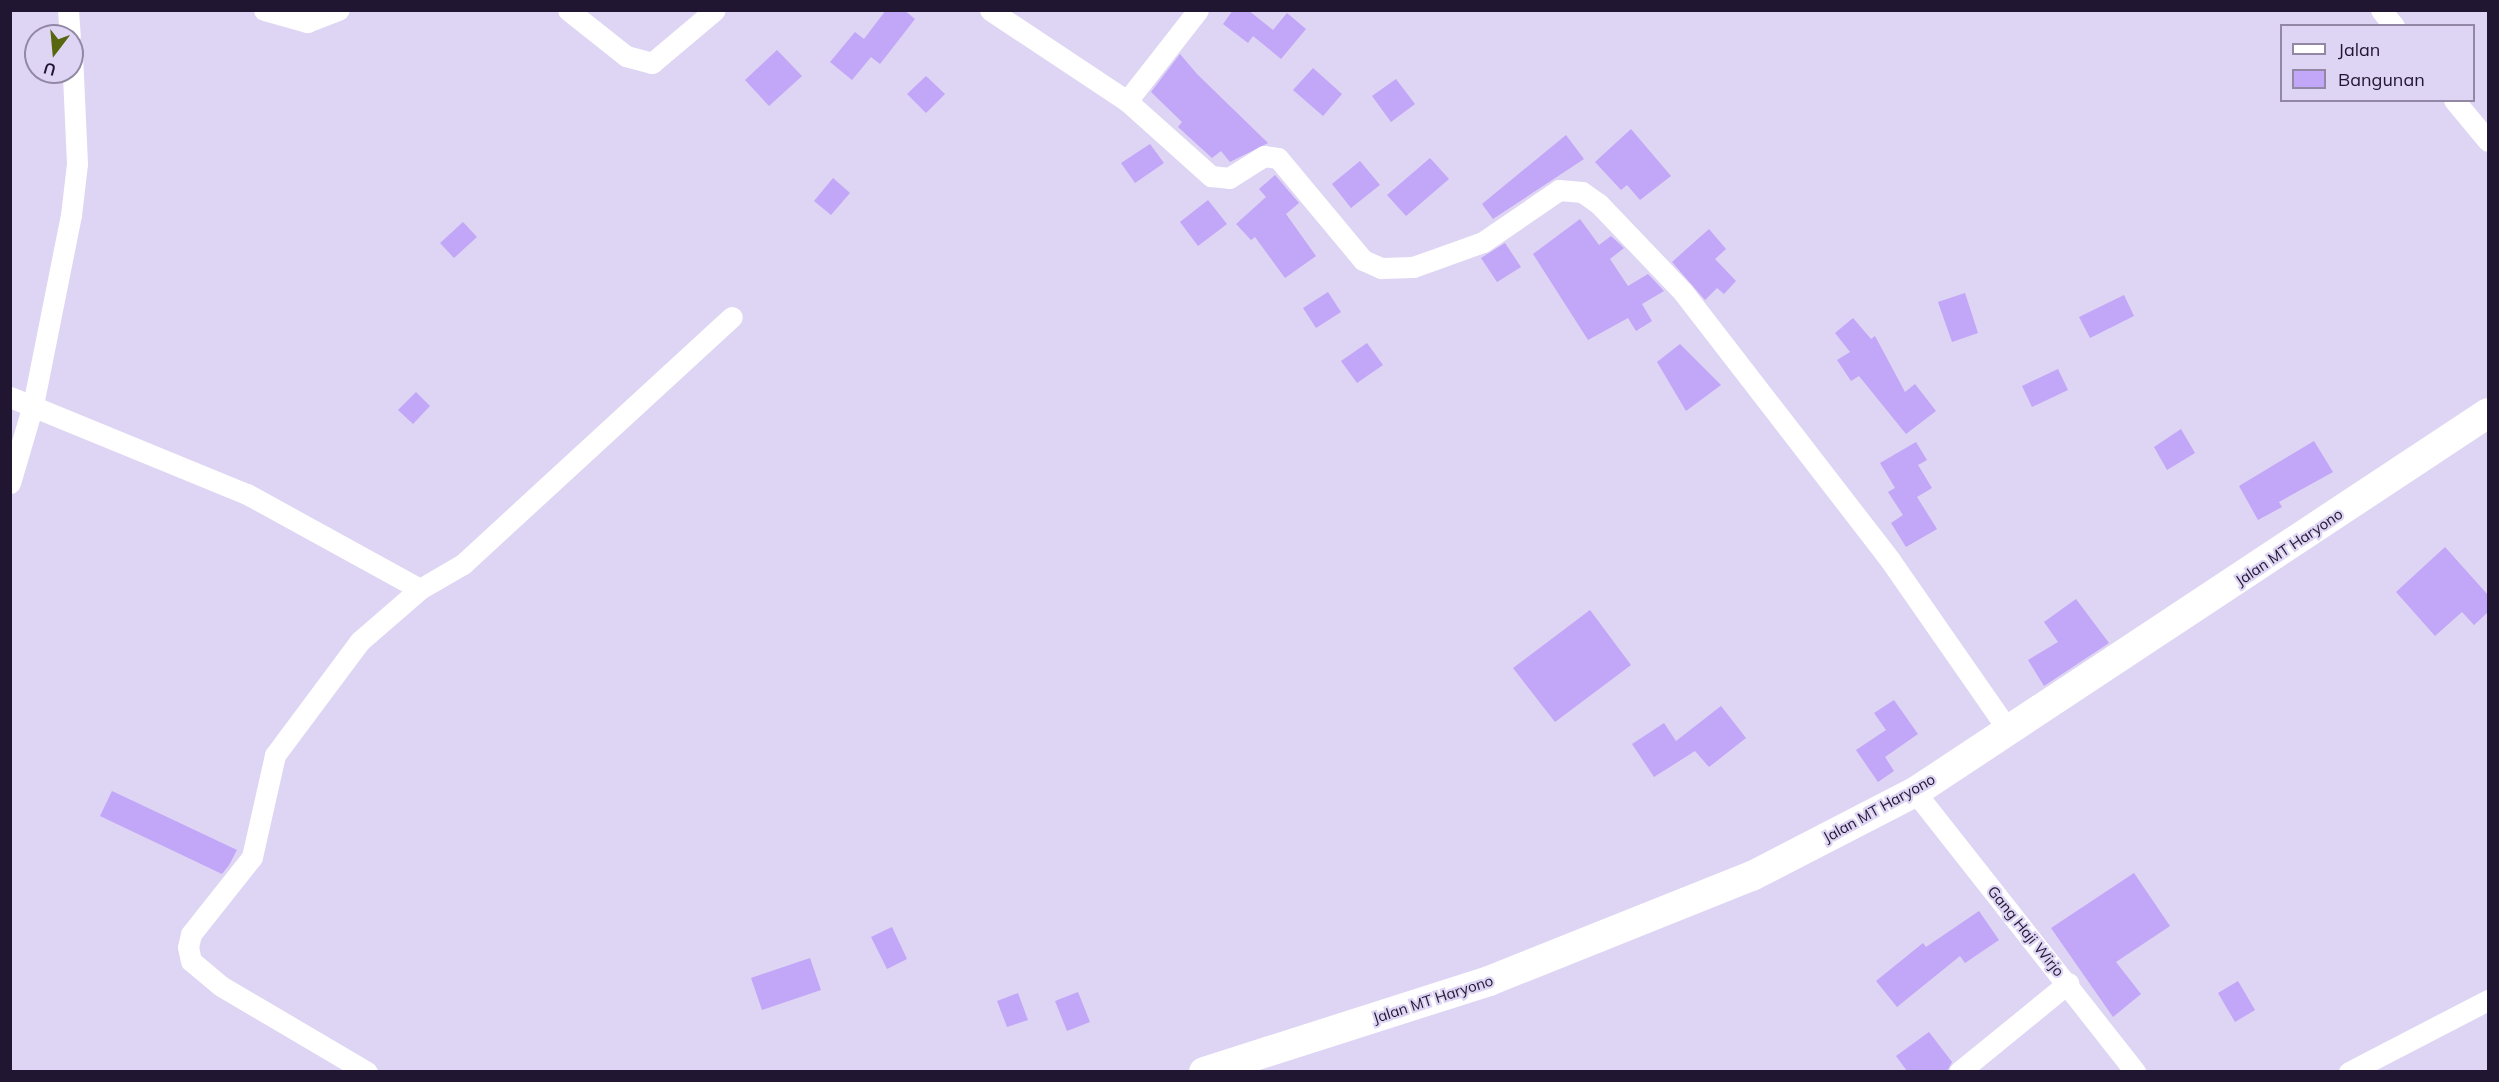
<!DOCTYPE html>
<html>
<head>
<meta charset="utf-8">
<style>
  body { margin:0 }
  #map { position:relative; width:2499px; height:1082px; overflow:hidden; background:#ded4f3; font-family:Mulish,sans-serif }
  div>[style] { position:absolute }
  .building>* { inset:0; background:#c2a6f7 }
  .minor>* { height:21px; margin:-10.5px; padding:0 10.5px; transform-origin:10.5px; border-radius:10.5px; background:#fff }
  .secondary>* { height:30px; margin:-15px; padding:0 15px; transform-origin:15px; border-radius:15px; background:#fff }
  span { translate:-50% -50%; white-space:nowrap; text-align:center; line-height:1.15; -webkit-text-stroke:4.5px #ded4f3; paint-order:stroke }
  .street-label { font-size:15px; color:#211632 }
  .frame { position:absolute; inset:0; border:12px solid #211632; pointer-events:none }
  .legend { position:absolute; left:2280px; top:24px; width:195px; height:78px; box-sizing:border-box; background:#ded4f3; border:2px solid #9288a6; margin:0; padding:8px 10px; list-style:none; font-size:18px; color:#211632 }
  .legend li { display:flex; align-items:center; gap:12px; height:30px }
  .legend b { width:30px; border:2px solid #9288a6 }
  .north { position:absolute; left:24px; top:24px; width:60px; height:60px; box-sizing:border-box; background:#ded4f3; border:2px solid #9288a6; border-radius:50%; rotate:196deg; font-size:16px; font-weight:700; line-height:24px; text-align:center; color:#211632 }
  .north::after { content:''; display:block; margin:auto; width:21px; height:27px; background:#58670f; clip-path:polygon(50% 0,100% 100%,50% 72%,0 100%) }
</style>
</head>
<body>
<div id="map">
  <div class="building">
    <i style="clip-path:polygon(886px 10px,904px 10px,915px 19px,880px 64px,871px 57px,852px 80px,830px 62px,855px 32px,864px 39px)"></i>
    <i style="clip-path:polygon(1233px 10px,1248px 10px,1273px 30px,1287px 13px,1306px 29px,1281px 59px,1253px 36px,1248px 43px,1223px 24px)"></i>
    <i style="clip-path:polygon(777px 50px,802px 76px,769px 106px,745px 80px)"></i>
    <i style="clip-path:polygon(1180px 54px,1197px 74px,1268px 143px,1230px 162px,1221px 151px,1212px 158px,1178px 127px,1182px 122px,1151px 92px)"></i>
    <i style="clip-path:polygon(1313px 68px,1342px 94px,1323px 116px,1293px 90px)"></i>
    <i style="clip-path:polygon(926px 76px,945px 94px,926px 113px,907px 94px)"></i>
    <i style="clip-path:polygon(1396px 79px,1415px 104px,1391px 122px,1372px 96px)"></i>
    <i style="clip-path:polygon(1631px 129px,1671px 176px,1640px 200px,1627px 185px,1621px 190px,1595px 162px)"></i>
    <i style="clip-path:polygon(1566px 135px,1584px 159px,1493px 219px,1482px 204px)"></i>
    <i style="clip-path:polygon(1150px 144px,1164px 163px,1135px 183px,1121px 163px)"></i>
    <i style="clip-path:polygon(1430px 158px,1449px 179px,1406px 216px,1387px 195px)"></i>
    <i style="clip-path:polygon(1360px 161px,1380px 185px,1351px 208px,1332px 184px)"></i>
    <i style="clip-path:polygon(1275px 175px,1299px 203px,1286px 214px,1316px 256px,1285px 278px,1255px 237px,1251px 240px,1236px 224px,1266px 197px,1259px 189px)"></i>
    <i style="clip-path:polygon(833px 178px,850px 193px,831px 215px,814px 201px)"></i>
    <i style="clip-path:polygon(1208px 200px,1227px 224px,1198px 246px,1180px 222px)"></i>
    <i style="clip-path:polygon(1580px 219px,1599px 245px,1611px 236px,1624px 248px,1610px 259px,1628px 286px,1648px 274px,1664px 291px,1642px 304px,1652px 321px,1636px 331px,1628px 318px,1588px 340px,1533px 254px)"></i>
    <i style="clip-path:polygon(463px 222px,477px 237px,454px 258px,440px 243px)"></i>
    <i style="clip-path:polygon(1709px 229px,1726px 249px,1715px 259px,1736px 281px,1724px 294px,1717px 288px,1705px 300px,1672px 262px)"></i>
    <i style="clip-path:polygon(1505px 243px,1521px 267px,1497px 282px,1481px 258px)"></i>
    <i style="clip-path:polygon(1328px 292px,1341px 312px,1316px 328px,1303px 308px)"></i>
    <i style="clip-path:polygon(1965px 293px,1978px 333px,1952px 342px,1938px 302px)"></i>
    <i style="clip-path:polygon(2124px 295px,2134px 316px,2090px 338px,2079px 317px)"></i>
    <i style="clip-path:polygon(1853px 318px,1871px 339px,1875px 336px,1905px 392px,1915px 384px,1936px 411px,1906px 434px,1859px 376px,1851px 381px,1837px 360px,1850px 352px,1835px 333px)"></i>
    <i style="clip-path:polygon(1367px 343px,1383px 365px,1357px 383px,1341px 361px)"></i>
    <i style="clip-path:polygon(1680px 344px,1721px 385px,1686px 411px,1657px 362px)"></i>
    <i style="clip-path:polygon(2058px 369px,2068px 390px,2032px 407px,2022px 386px)"></i>
    <i style="clip-path:polygon(416px 392px,430px 406px,413px 424px,398px 410px)"></i>
    <i style="clip-path:polygon(2181px 429px,2195px 453px,2167px 470px,2154px 447px)"></i>
    <i style="clip-path:polygon(2314px 441px,2333px 472px,2279px 502px,2282px 507px,2258px 520px,2239px 486px)"></i>
    <i style="clip-path:polygon(1916px 442px,1927px 460px,1918px 465px,1932px 488px,1917px 497px,1937px 529px,1906px 547px,1891px 523px,1903px 515px,1888px 492px,1895px 488px,1880px 463px)"></i>
    <i style="clip-path:polygon(2445px 547px,2488px 595px,2488px 612px,2474px 625px,2462px 612px,2435px 636px,2396px 592px)"></i>
    <i style="clip-path:polygon(2076px 599px,2109px 643px,2044px 686px,2028px 660px,2058px 642px,2044px 622px)"></i>
    <i style="clip-path:polygon(1590px 610px,1631px 665px,1555px 722px,1513px 668px)"></i>
    <i style="clip-path:polygon(1894px 700px,1918px 734px,1885px 757px,1894px 771px,1878px 782px,1856px 750px,1886px 730px,1874px 713px)"></i>
    <i style="clip-path:polygon(1721px 706px,1746px 738px,1709px 767px,1695px 751px,1654px 777px,1632px 744px,1664px 723px,1676px 741px)"></i>
    <i style="clip-path:polygon(112px 791px,237px 850px,229px 865px,222px 874px,100px 816px)"></i>
    <i style="clip-path:polygon(2134px 873px,2170px 926px,2116px 962px,2141px 994px,2113px 1017px,2051px 928px)"></i>
    <i style="clip-path:polygon(1979px 911px,1999px 940px,1965px 963px,1960px 956px,1897px 1007px,1876px 981px,1923px 943px,1926px 947px)"></i>
    <i style="clip-path:polygon(892px 927px,907px 959px,887px 969px,871px 937px)"></i>
    <i style="clip-path:polygon(810px 958px,821px 990px,762px 1010px,751px 978px)"></i>
    <i style="clip-path:polygon(2238px 981px,2255px 1010px,2235px 1022px,2218px 993px)"></i>
    <i style="clip-path:polygon(1078px 992px,1090px 1022px,1067px 1031px,1055px 1001px)"></i>
    <i style="clip-path:polygon(1018px 993px,1028px 1020px,1007px 1027px,997px 1001px)"></i>
    <i style="clip-path:polygon(1929px 1032px,1952px 1062px,1947px 1071px,1907px 1071px,1896px 1056px)"></i>
  </div>
  <div class="minor">
    <i style="left:68px;top:10px;width:26px;rotate:86deg"></i>
    <i style="left:264px;top:10px;width:45px;rotate:15.6deg"></i>
    <i style="left:307px;top:22px;width:34px;rotate:-21deg"></i>
    <i style="left:568px;top:10px;width:74px;rotate:38.4deg"></i>
    <i style="left:626px;top:56px;width:27px;rotate:15deg"></i>
    <i style="left:652px;top:63px;width:82px;rotate:-40.1deg"></i>
    <i style="left:990px;top:10px;width:164px;rotate:33.6deg"></i>
    <i style="left:1127px;top:101px;width:113px;rotate:41.8deg"></i>
    <i style="left:1211px;top:176px;width:18px;rotate:6deg"></i>
    <i style="left:1229px;top:178px;width:41px;rotate:-32.2deg"></i>
    <i style="left:1264px;top:156px;width:14px;rotate:8deg"></i>
    <i style="left:1278px;top:158px;width:133px;rotate:50.2deg"></i>
    <i style="left:1363px;top:260px;width:20px;rotate:24deg"></i>
    <i style="left:1381px;top:268px;width:32px;rotate:-2deg"></i>
    <i style="left:1413px;top:267px;width:74px;rotate:-19.7deg"></i>
    <i style="left:1483px;top:242px;width:92px;rotate:-34.4deg"></i>
    <i style="left:1559px;top:190px;width:23px;rotate:5deg"></i>
    <i style="left:1582px;top:192px;width:21px;rotate:35deg"></i>
    <i style="left:1599px;top:204px;width:122px;rotate:46.3deg"></i>
    <i style="left:1683px;top:292px;width:339px;rotate:52.3deg"></i>
    <i style="left:1890px;top:560px;width:207px;rotate:55.2deg"></i>
    <i style="left:2381px;top:10px;width:21px;rotate:51deg"></i>
    <i style="left:2454px;top:100px;width:53px;rotate:50.3deg"></i>
    <i style="left:1127px;top:101px;width:115px;rotate:-52deg"></i>
    <i style="left:10px;top:397px;width:256px;rotate:22.3deg"></i>
    <i style="left:247px;top:494px;width:197px;rotate:28.8deg"></i>
    <i style="left:420px;top:589px;width:50px;rotate:-30.2deg"></i>
    <i style="left:463px;top:564px;width:365px;rotate:-42.6deg"></i>
    <i style="left:10px;top:483px;width:81px;rotate:-73.6deg"></i>
    <i style="left:33px;top:405px;width:194px;rotate:-78.7deg"></i>
    <i style="left:71px;top:215px;width:51px;rotate:-83.3deg"></i>
    <i style="left:77px;top:164px;width:110px;rotate:-92.6deg"></i>
    <i style="left:1915px;top:792px;width:356px;rotate:51.8deg"></i>
    <i style="left:367px;top:1072px;width:169px;rotate:-149.5deg"></i>
    <i style="left:221px;top:986px;width:39px;rotate:-140deg"></i>
    <i style="left:191px;top:961px;width:14px;rotate:-102deg"></i>
    <i style="left:188px;top:947px;width:13px;rotate:-77deg"></i>
    <i style="left:191px;top:934px;width:98px;rotate:-51.6deg"></i>
    <i style="left:252px;top:857px;width:105px;rotate:-77.3deg"></i>
    <i style="left:275px;top:755px;width:142px;rotate:-53.3deg"></i>
    <i style="left:360px;top:641px;width:79px;rotate:-40.9deg"></i>
    <i style="left:1959px;top:1072px;width:141px;rotate:-39.2deg"></i>
    <i style="left:2349px;top:1072px;width:157px;rotate:-27.4deg"></i>
  </div>
  <div class="secondary">
    <i style="left:1204px;top:1072px;width:299px;rotate:-17.7deg"></i>
    <i style="left:1489px;top:981px;width:283px;rotate:-21.8deg"></i>
    <i style="left:1752px;top:876px;width:183px;rotate:-27.3deg"></i>
    <i style="left:1915px;top:792px;width:687px;rotate:-33.48deg"></i>
  </div>
  <div class="street-label">
    <span style="left:2289px;top:547px;rotate:-34deg">Jalan MT Haryono</span>
    <span style="left:1879px;top:808px;rotate:-29deg">Jalan MT Haryono</span>
    <span style="left:2026px;top:931px;rotate:51deg">Gang Haji Wirjo</span>
    <span style="left:1433px;top:999px;rotate:-18deg">Jalan MT Haryono</span>
  </div>
  <div class="frame"></div>
  <ul class="legend">
  <li><b style="height:8px;background:#fff"></b>Jalan</li>
  <li><b style="height:16px;background:#c2a6f7"></b>Bangunan</li>
  </ul>
  <div class="north">U</div>
</div>
</body>
</html>
